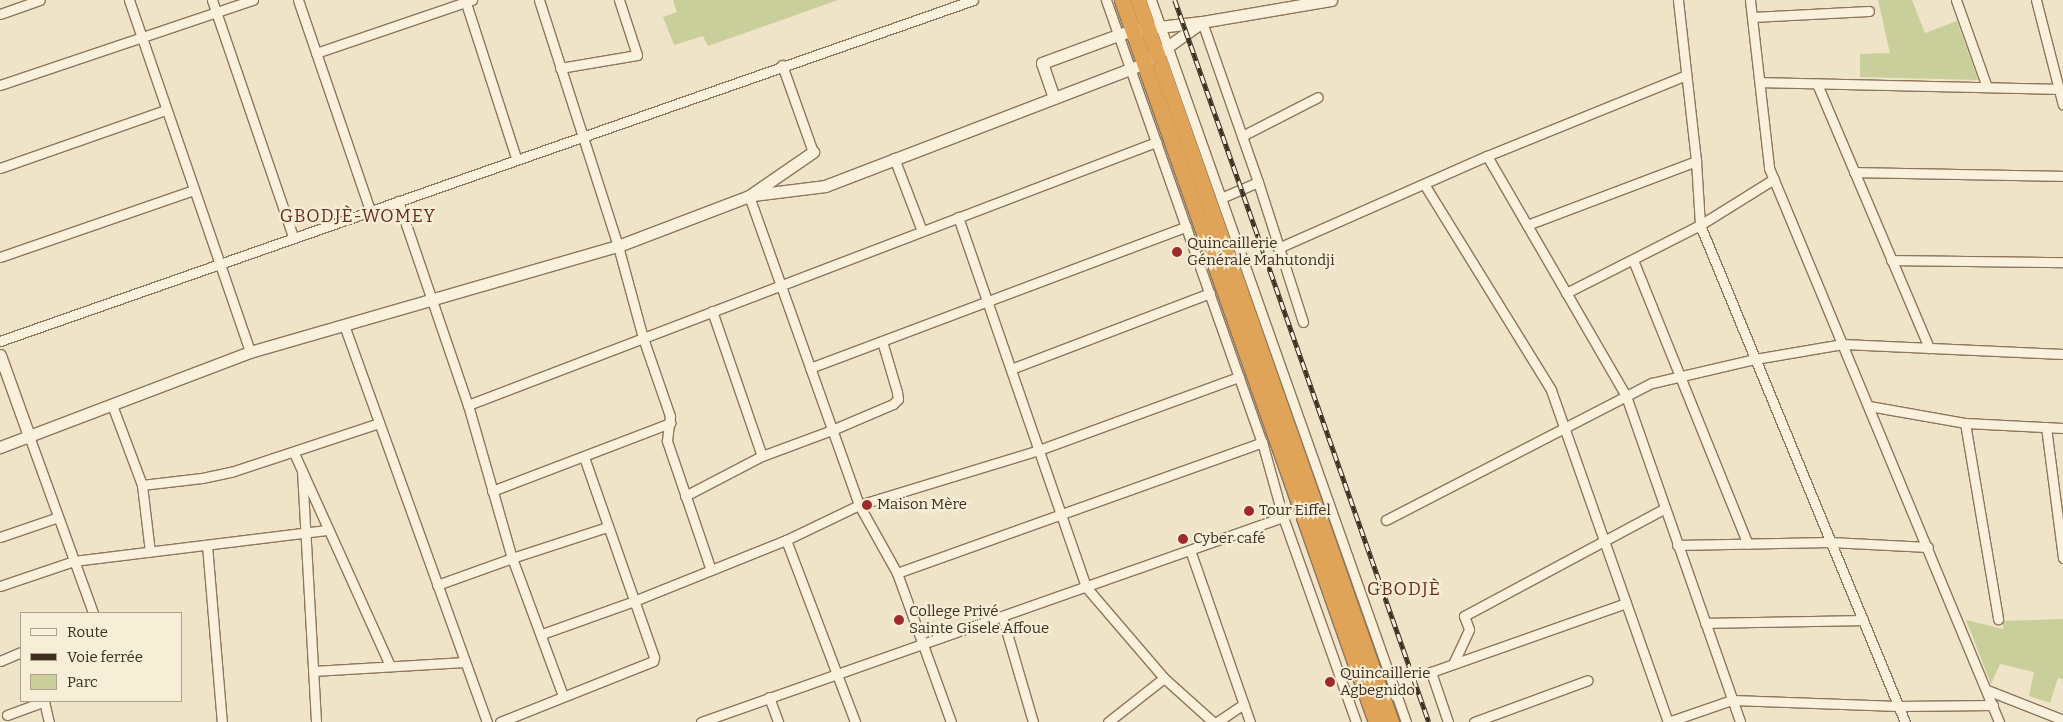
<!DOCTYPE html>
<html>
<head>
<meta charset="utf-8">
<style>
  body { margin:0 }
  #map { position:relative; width:2063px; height:722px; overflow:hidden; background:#f0e4c8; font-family:Bitter,serif }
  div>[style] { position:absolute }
  .green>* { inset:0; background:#c9cf9b }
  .roads { filter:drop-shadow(1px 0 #8d765c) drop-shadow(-1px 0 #8d765c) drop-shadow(0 1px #8d765c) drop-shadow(0 -1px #8d765c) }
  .street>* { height:9px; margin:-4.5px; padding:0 4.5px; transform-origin:4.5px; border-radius:4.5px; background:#faf1dc }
  .secondary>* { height:11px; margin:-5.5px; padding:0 5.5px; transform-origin:5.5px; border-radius:5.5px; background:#faf1dc }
  .highway>* { height:15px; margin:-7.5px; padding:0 7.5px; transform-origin:7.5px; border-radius:7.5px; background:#e0a458 }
  .rail>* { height:4.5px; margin-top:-2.25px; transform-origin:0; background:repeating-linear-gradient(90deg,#f7eed8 0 8px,#3d2e20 0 16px); box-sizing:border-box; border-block:1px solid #3d2e20 }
  .dots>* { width:14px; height:14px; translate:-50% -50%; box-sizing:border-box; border:2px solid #f7eed8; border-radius:50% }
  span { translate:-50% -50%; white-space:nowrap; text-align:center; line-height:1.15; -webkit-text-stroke:4px #f7eed8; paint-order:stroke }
  .poi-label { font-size:15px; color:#3d2e20 }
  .left { translate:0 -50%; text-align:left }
  .quarter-label { font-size:18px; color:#6b2e1e; letter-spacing:1px }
  .legend { position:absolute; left:20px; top:612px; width:162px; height:90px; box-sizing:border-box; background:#f7eed8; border:1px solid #ada18e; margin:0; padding:6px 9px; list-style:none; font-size:15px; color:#3d2e20 }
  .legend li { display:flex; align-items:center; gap:10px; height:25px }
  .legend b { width:25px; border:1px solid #ada18e }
</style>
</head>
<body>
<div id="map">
  <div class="green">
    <i style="clip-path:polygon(673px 0,838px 0,708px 46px,703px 36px,674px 45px,663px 17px,677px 12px)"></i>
    <i style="clip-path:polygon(1878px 0,1912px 0,1925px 33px,1957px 21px,1978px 80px,1860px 77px,1860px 54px,1890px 53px)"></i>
    <i style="clip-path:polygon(2063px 619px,2063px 679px,2058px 678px,2050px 703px,2029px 696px,2034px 672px,2000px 664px,1991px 684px,1966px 620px,2003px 629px,2003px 621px)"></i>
  </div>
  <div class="roads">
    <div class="street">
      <i style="left:129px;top:0;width:372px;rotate:71deg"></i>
      <i style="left:212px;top:0;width:250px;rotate:71.1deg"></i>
      <i style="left:298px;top:0;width:222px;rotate:71.1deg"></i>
      <i style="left:465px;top:0;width:166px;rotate:72.1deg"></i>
      <i style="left:539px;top:0;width:258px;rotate:72.2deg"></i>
      <i style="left:618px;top:246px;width:95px;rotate:74.8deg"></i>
      <i style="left:643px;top:338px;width:83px;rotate:70.9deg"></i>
      <i style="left:670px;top:416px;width:25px;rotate:97deg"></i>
      <i style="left:667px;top:441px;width:136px;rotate:71.2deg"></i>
      <i style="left:1106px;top:0;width:469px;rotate:70.6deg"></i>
      <i style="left:1262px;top:442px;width:78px;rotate:74.4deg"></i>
      <i style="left:1283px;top:517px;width:218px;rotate:70.4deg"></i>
      <i style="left:1151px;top:0;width:766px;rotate:70.55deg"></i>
      <i style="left:1678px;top:0;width:162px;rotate:83.6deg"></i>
      <i style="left:1696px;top:161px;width:64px;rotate:86.4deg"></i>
      <i style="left:1700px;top:225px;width:538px;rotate:67.59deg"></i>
      <i style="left:1750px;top:0;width:169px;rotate:83.5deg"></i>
      <i style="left:1769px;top:168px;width:600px;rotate:67.45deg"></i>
      <i style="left:1956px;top:0;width:92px;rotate:70.4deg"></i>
      <i style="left:2036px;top:0;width:108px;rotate:75.6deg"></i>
      <i style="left:0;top:14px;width:42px;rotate:-19.3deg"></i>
      <i style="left:1752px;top:17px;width:117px;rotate:-2.9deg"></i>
      <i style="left:1202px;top:22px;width:170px;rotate:70.7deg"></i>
      <i style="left:1258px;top:182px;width:147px;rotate:72.2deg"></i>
      <i style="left:316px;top:53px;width:165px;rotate:-18.8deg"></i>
      <i style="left:782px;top:65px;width:92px;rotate:70.4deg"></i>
      <i style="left:560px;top:68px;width:78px;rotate:-9.6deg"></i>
      <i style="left:637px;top:55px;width:58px;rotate:-108.1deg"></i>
      <i style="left:1760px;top:82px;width:299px;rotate:1.3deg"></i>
      <i style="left:1817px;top:84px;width:287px;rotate:67deg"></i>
      <i style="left:0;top:85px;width:267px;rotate:-18.6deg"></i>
      <i style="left:1242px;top:136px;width:85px;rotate:-27.2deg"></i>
      <i style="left:1487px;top:156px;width:277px;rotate:59.9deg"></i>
      <i style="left:1626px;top:396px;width:345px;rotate:70.7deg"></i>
      <i style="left:894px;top:158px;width:78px;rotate:69deg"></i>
      <i style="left:0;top:168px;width:176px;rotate:-19.3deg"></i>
      <i style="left:1854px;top:172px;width:209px;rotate:1.1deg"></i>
      <i style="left:1424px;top:184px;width:242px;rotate:58.3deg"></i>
      <i style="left:1551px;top:390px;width:352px;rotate:70.6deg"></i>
      <i style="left:749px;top:196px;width:328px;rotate:70.4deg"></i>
      <i style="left:859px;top:505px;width:78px;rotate:60.8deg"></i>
      <i style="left:897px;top:573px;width:158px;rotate:70.1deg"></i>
      <i style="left:1221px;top:198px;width:40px;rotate:-23.4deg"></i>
      <i style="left:398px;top:201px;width:216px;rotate:71.1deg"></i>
      <i style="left:468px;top:405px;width:159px;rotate:74deg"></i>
      <i style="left:512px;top:558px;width:147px;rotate:69.7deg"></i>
      <i style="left:958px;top:217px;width:392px;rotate:70.9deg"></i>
      <i style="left:1086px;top:587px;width:120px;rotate:49.4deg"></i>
      <i style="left:1164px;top:678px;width:66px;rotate:41.9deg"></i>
      <i style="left:1527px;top:225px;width:181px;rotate:-20.7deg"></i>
      <i style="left:1278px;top:248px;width:228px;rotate:-23.8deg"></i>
      <i style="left:1487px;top:156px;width:215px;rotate:-22.1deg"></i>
      <i style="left:0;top:257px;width:205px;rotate:-19.1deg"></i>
      <i style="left:1633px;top:260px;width:306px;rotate:68deg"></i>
      <i style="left:1891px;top:260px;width:172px;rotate:0.7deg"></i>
      <i style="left:1566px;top:293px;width:150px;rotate:-26.9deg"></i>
      <i style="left:1700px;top:225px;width:87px;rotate:-31.9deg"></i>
      <i style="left:712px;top:311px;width:153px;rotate:71deg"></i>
      <i style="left:344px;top:325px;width:422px;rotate:70.2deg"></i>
      <i style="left:0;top:341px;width:1031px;rotate:-19.31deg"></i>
      <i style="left:810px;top:368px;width:402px;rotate:-20.6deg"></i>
      <i style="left:1011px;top:369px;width:213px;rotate:-20.9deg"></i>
      <i style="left:112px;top:405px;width:85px;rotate:69.4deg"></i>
      <i style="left:142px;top:485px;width:67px;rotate:83.2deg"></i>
      <i style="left:468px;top:405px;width:737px;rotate:-20.92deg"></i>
      <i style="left:1869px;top:406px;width:97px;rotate:10deg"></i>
      <i style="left:1965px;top:423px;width:98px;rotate:2.9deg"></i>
      <i style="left:1965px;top:423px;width:199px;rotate:80.4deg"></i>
      <i style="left:2046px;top:427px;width:132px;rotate:82.6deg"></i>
      <i style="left:29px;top:436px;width:188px;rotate:70.1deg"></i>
      <i style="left:294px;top:453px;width:234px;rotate:65.7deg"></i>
      <i style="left:302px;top:471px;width:251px;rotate:86.8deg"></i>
      <i style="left:142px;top:485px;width:60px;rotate:-6.7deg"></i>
      <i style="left:202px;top:478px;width:30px;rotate:-12deg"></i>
      <i style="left:231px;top:472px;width:156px;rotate:-18.3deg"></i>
      <i style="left:492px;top:491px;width:191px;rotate:-20.9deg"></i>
      <i style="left:685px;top:496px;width:87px;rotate:-27.5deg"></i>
      <i style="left:762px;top:456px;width:75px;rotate:-20.4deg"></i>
      <i style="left:832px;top:430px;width:66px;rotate:-23.1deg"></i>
      <i style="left:893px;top:404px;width:7px;rotate:-45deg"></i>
      <i style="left:898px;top:399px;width:7px;rotate:-98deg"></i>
      <i style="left:897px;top:392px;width:53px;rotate:-106.4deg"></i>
      <i style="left:1386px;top:520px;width:299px;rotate:-27.3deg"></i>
      <i style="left:1652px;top:383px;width:106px;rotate:-13.1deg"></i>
      <i style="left:1755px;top:359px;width:89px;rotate:-9.7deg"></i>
      <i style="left:1843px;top:344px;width:220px;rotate:2.6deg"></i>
      <i style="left:0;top:537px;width:61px;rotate:-19deg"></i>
      <i style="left:786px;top:540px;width:195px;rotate:69.2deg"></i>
      <i style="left:207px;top:545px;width:178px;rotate:85.2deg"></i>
      <i style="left:1677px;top:545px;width:153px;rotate:-1.1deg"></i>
      <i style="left:1830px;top:542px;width:98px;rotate:2.9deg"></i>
      <i style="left:1190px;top:550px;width:182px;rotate:70.8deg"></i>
      <i style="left:897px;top:573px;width:388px;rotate:-19.7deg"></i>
      <i style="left:437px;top:585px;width:80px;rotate:-19.8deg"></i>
      <i style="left:512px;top:558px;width:100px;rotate:-18.1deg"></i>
      <i style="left:0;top:586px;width:78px;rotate:-18.7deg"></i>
      <i style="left:74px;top:561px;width:256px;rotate:-7deg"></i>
      <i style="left:1002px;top:616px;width:110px;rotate:73.7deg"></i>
      <i style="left:1705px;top:623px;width:158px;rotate:-1.1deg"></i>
      <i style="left:542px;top:634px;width:98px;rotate:-19.7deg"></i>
      <i style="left:634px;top:601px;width:164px;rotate:-21.9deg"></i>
      <i style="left:786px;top:540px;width:81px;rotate:-25.6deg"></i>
      <i style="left:859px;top:505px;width:188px;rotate:-17deg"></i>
      <i style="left:1039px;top:450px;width:213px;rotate:-20.1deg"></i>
      <i style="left:0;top:661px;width:23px;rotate:-23deg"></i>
      <i style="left:1453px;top:664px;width:38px;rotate:-65deg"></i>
      <i style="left:1469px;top:629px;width:14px;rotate:-111deg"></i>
      <i style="left:1464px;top:616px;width:228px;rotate:-28.2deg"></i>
      <i style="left:313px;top:671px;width:152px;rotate:-3.4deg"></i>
      <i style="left:1987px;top:690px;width:82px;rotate:21.5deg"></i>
      <i style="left:769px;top:697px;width:27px;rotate:70deg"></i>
      <i style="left:44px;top:701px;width:22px;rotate:77deg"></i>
      <i style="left:7px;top:715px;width:40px;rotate:-20.2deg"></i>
      <i style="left:500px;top:722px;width:165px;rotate:-21.7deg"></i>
      <i style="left:653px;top:661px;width:4px;rotate:-76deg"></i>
      <i style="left:654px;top:657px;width:212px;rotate:-109.3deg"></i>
      <i style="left:701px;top:722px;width:617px;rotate:-19.4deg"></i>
      <i style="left:1108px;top:722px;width:71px;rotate:-38.2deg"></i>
      <i style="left:1217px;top:722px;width:32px;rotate:-34deg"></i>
      <i style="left:1448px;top:722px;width:53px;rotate:-108.8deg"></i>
      <i style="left:1431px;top:672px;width:207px;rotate:-19.5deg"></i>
      <i style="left:1474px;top:722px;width:121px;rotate:-20.2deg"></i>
      <i style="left:1668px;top:722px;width:68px;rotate:-19deg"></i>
      <i style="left:1732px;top:700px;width:166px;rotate:2.1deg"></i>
      <i style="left:1898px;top:706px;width:95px;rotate:-0.6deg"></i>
    </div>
    <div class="secondary">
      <i style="left:1054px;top:98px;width:37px;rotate:-109deg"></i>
      <i style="left:1042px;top:63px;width:81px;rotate:-20.2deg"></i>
      <i style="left:1118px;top:35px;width:16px;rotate:-18deg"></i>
      <i style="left:1133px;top:30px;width:69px;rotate:-6.6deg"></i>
      <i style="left:1202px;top:22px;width:131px;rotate:-9.7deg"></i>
      <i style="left:753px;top:195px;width:73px;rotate:-7.1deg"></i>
      <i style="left:825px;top:186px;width:327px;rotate:-21deg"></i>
      <i style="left:1130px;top:69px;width:16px;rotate:-22deg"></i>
      <i style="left:1145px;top:63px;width:70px;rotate:-35.7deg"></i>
      <i style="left:0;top:355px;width:86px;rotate:70.3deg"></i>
      <i style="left:0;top:447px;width:267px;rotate:-20.8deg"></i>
      <i style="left:250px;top:352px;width:383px;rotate:-16.1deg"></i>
      <i style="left:618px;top:246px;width:140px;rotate:-20.9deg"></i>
      <i style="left:749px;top:196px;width:78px;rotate:-34.5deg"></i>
    </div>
    <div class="highway">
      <i style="left:1122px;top:0;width:765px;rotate:70.62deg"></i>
      <i style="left:1138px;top:0;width:765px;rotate:70.69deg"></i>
    </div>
  </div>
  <div class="rail">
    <i style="left:1175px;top:0;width:765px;rotate:70.62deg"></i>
  </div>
  <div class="dots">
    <i style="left:1177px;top:252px;background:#9e2a2b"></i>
    <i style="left:867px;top:505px;background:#9e2a2b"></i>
    <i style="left:1249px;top:511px;background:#9e2a2b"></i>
    <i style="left:1183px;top:539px;background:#9e2a2b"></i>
    <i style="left:899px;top:620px;background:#9e2a2b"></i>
    <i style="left:1330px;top:682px;background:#9e2a2b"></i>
  </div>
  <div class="poi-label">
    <span class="left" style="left:1187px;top:252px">Quincaillerie<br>Générale Mahutondji</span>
    <span class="left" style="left:877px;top:505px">Maison Mère</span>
    <span class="left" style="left:1259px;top:511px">Tour Eiffel</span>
    <span class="left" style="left:1193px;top:539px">Cyber café</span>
    <span class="left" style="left:909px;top:620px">College Privé<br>Sainte Gisele Affoue</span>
    <span class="left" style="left:1340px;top:682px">Quincaillerie<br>Agbegnido</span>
  </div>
  <div class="quarter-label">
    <span style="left:358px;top:216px">GBODJÈ-WOMEY</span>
    <span style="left:1404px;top:589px">GBODJÈ</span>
  </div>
  <ul class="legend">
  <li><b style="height:6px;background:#faf1dc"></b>Route</li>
  <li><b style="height:6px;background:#3d2e20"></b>Voie ferrée</li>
  <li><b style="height:14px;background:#c9cf9b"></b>Parc</li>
  </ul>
</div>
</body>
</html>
